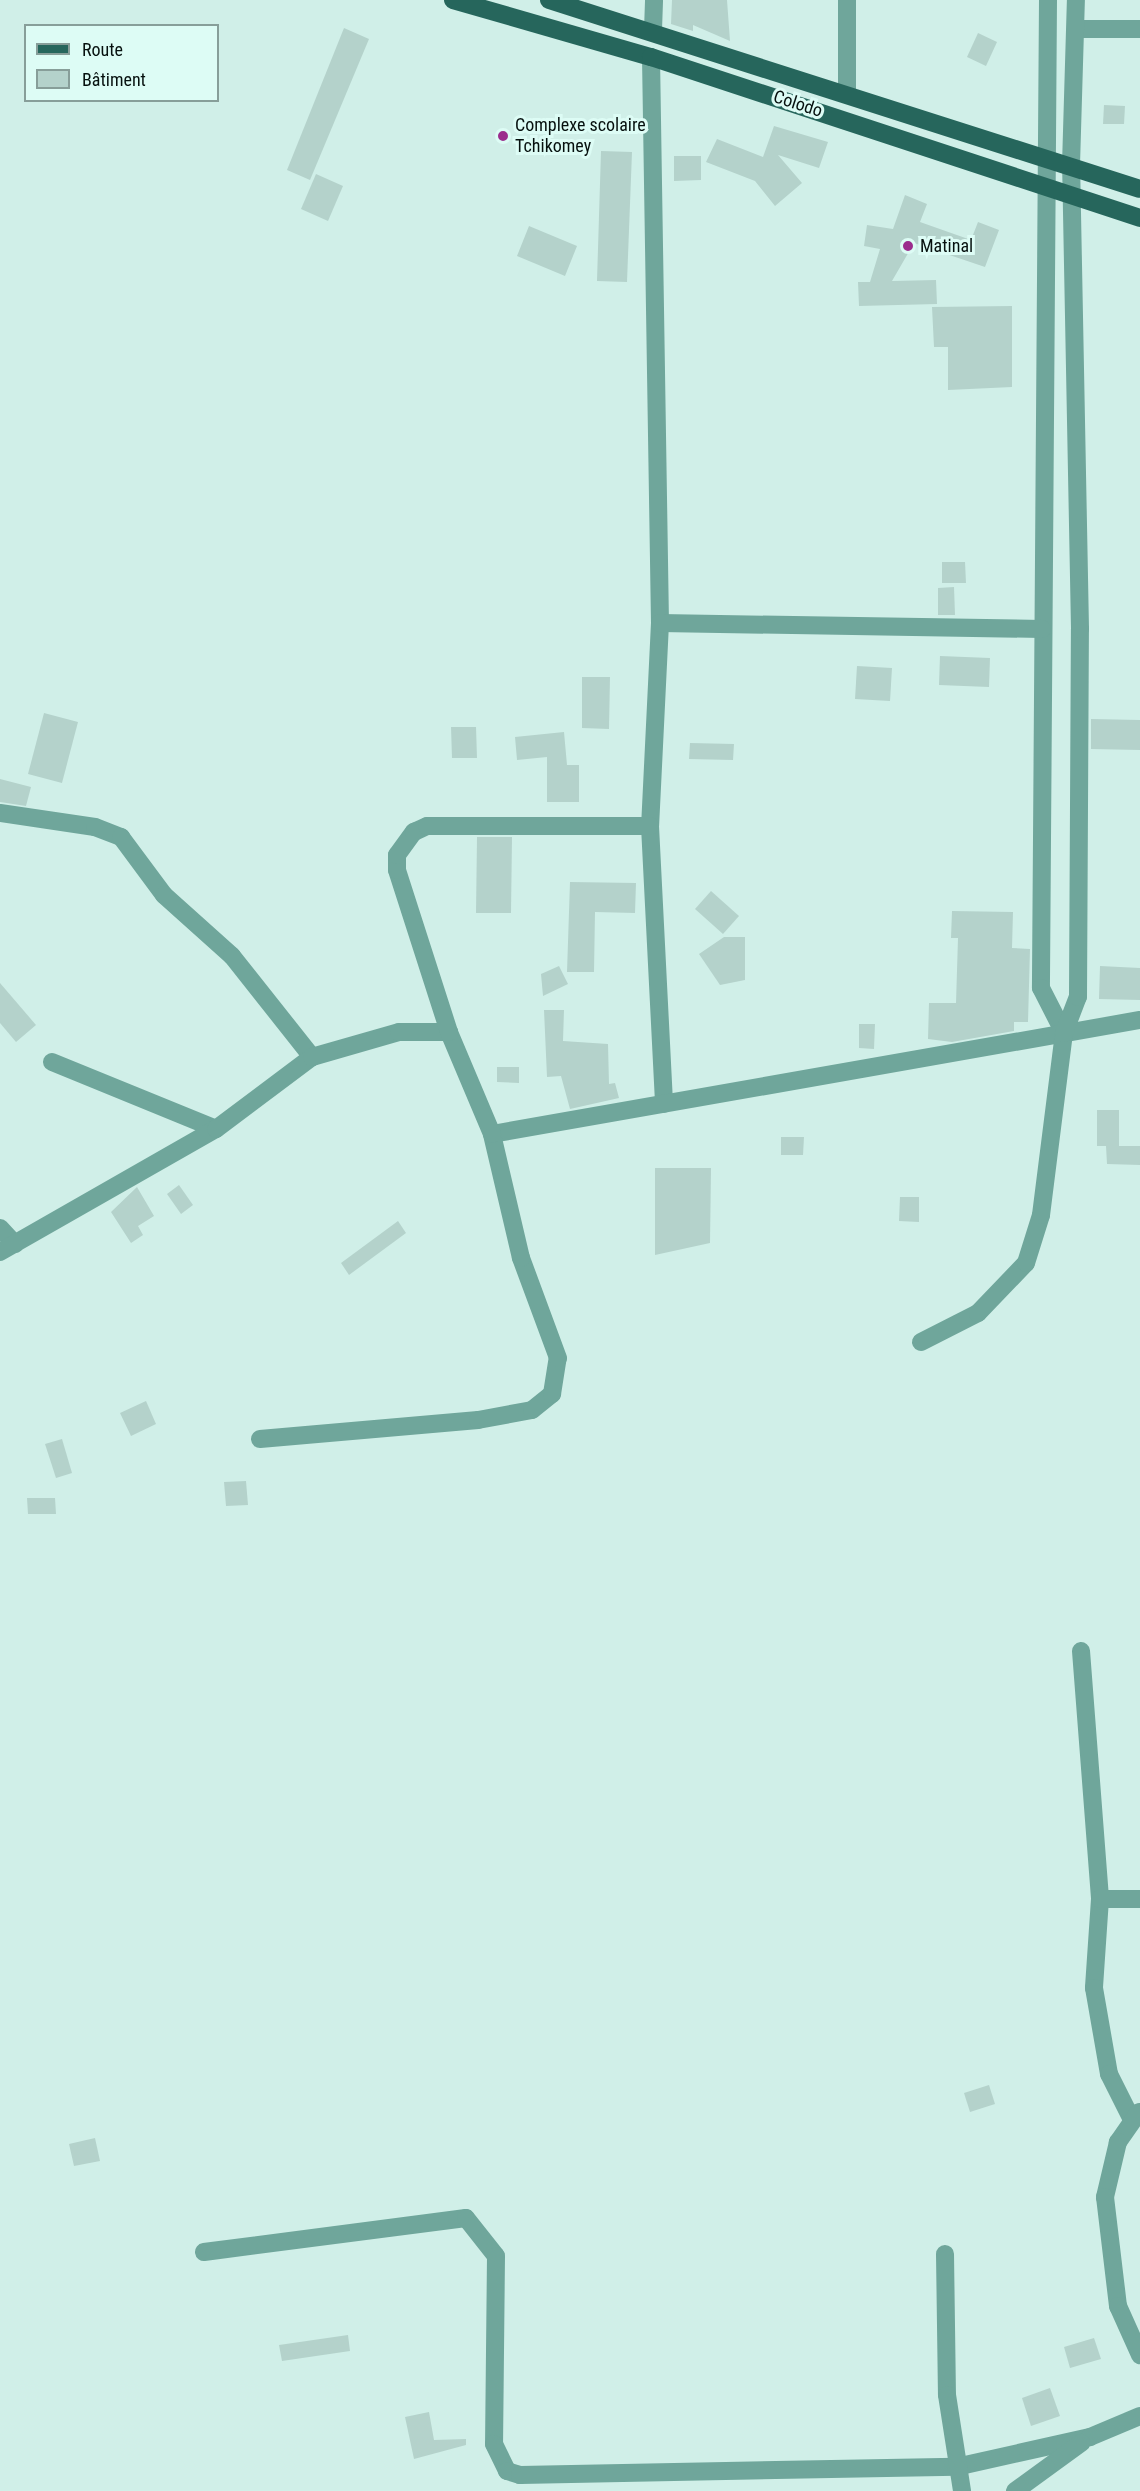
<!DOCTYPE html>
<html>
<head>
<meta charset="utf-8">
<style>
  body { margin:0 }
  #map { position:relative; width:1140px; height:2491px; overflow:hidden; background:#d0efe8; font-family:"Roboto Condensed",sans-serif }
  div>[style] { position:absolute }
  .building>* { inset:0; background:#b4d2cb }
  .minor>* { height:18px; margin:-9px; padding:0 9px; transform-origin:9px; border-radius:9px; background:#6fa69b }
  .major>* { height:18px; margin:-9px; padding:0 9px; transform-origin:9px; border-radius:9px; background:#26665c }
  .dots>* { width:16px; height:16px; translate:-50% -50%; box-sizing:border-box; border:3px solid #ddfcf5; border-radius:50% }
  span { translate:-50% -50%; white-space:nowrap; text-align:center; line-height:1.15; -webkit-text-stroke:6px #ddfcf5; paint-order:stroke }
  .street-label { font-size:18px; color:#06100e }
  .poi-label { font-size:18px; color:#06100e }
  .left { translate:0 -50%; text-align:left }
  .legend { position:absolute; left:24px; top:24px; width:195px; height:78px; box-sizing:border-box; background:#ddfcf5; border:2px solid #879e99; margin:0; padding:8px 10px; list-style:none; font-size:18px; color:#06100e }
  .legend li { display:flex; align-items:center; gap:12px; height:30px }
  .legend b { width:30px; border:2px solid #879e99 }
</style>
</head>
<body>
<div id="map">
  <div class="building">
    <i style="clip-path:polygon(672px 0,727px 0,730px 41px,693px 25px,693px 31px,671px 24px)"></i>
    <i style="clip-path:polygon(344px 28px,369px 39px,310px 180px,287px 170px)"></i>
    <i style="clip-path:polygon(978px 33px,997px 42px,986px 66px,967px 57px)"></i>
    <i style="clip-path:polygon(1104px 105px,1125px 106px,1124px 124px,1103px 124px)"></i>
    <i style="clip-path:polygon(774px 126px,828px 142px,819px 168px,778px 155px,802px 183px,775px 206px,755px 181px,706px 162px,717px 139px,763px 157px)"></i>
    <i style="clip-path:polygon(601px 151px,632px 152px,627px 282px,597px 281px)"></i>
    <i style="clip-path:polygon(674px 156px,701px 156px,701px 180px,674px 181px)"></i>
    <i style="clip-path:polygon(316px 174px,343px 186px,328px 221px,301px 209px)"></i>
    <i style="clip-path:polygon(905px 195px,927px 204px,920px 222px,971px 240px,978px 222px,999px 230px,985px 267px,914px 243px,892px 281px,936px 280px,937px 304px,859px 306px,858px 282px,870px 282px,880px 249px,864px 246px,867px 225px,893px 229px)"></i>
    <i style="clip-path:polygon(529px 226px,577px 246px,565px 276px,517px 256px)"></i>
    <i style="clip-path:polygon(1012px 306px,1012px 387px,948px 390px,948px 347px,934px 347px,932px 307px)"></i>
    <i style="clip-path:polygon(942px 562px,965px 562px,966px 583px,942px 583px)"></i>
    <i style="clip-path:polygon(954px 587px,955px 615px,938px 615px,938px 588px)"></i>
    <i style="clip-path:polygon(940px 656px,990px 658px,989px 687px,939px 685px)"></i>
    <i style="clip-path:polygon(857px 666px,892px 668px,890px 701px,855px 699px)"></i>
    <i style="clip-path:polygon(582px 677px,610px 677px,609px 729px,582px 728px)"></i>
    <i style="clip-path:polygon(44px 713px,78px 722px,62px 783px,28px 774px)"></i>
    <i style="clip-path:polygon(1091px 719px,1140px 720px,1140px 750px,1091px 749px)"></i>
    <i style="clip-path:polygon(451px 727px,476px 727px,477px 758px,452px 758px)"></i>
    <i style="clip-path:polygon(564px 732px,567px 765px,579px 765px,579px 802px,547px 802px,547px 757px,517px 760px,515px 737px)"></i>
    <i style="clip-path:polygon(690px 743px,734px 744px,733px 760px,689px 759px)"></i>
    <i style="clip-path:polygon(0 779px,31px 787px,26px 806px,0 802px)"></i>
    <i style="clip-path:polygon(477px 837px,512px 837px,511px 913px,476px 913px)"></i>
    <i style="clip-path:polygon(570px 882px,636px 883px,635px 913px,595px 912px,594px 972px,567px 972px)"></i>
    <i style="clip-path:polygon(711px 891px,739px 916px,723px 934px,695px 909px)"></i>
    <i style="clip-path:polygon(952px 911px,1013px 912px,1012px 948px,1030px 949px,1028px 1022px,1014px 1022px,1014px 1031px,952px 1042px,928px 1039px,929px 1003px,956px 1003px,958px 938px,951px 938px)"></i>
    <i style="clip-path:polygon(724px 937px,745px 937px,745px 980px,720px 985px,699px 954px)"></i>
    <i style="clip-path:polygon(559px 966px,568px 984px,543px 996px,541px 974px)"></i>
    <i style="clip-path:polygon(1100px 966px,1140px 968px,1140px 1000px,1099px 999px)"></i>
    <i style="clip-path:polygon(0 983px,36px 1025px,16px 1042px,0 1023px)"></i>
    <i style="clip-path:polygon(544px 1010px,564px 1010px,563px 1041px,608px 1044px,609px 1084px,615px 1083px,619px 1098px,570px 1109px,561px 1076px,547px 1077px)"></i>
    <i style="clip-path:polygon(859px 1024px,875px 1024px,874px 1049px,859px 1048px)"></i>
    <i style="clip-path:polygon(497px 1067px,519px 1067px,519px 1083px,497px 1082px)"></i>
    <i style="clip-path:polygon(1097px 1110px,1119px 1110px,1119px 1146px,1140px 1146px,1140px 1165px,1107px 1164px,1106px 1146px,1097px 1146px)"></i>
    <i style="clip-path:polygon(781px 1137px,804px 1137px,803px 1155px,781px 1155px)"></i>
    <i style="clip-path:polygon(655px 1168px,711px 1168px,710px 1243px,655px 1255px)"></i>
    <i style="clip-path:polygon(179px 1185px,193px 1205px,181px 1214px,167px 1194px)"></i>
    <i style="clip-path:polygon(137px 1187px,154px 1216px,138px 1226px,143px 1235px,131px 1243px,111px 1212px)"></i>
    <i style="clip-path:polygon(900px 1197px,919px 1197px,919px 1222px,899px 1221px)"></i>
    <i style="clip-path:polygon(398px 1221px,406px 1233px,349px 1275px,341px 1263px)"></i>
    <i style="clip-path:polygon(146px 1401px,156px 1424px,131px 1436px,120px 1413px)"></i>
    <i style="clip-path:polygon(62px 1439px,72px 1473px,56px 1478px,45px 1444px)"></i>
    <i style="clip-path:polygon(246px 1481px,248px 1505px,226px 1506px,224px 1482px)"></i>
    <i style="clip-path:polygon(27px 1498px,55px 1498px,56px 1514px,28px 1514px)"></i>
    <i style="clip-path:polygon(989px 2085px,995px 2104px,970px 2112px,964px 2093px)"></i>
    <i style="clip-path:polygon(95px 2138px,100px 2161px,74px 2166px,69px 2144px)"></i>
    <i style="clip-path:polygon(348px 2335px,350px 2351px,282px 2361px,279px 2345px)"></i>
    <i style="clip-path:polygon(1094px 2338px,1101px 2359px,1070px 2368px,1064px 2347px)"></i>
    <i style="clip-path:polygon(1050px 2388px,1060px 2416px,1031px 2426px,1022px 2398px)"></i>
    <i style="clip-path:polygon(429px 2412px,434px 2440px,466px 2439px,466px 2445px,414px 2459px,405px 2417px)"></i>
  </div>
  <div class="minor">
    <i style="left:1048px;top:0;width:988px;rotate:90.41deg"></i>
    <i style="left:1041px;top:988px;width:51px;rotate:62.9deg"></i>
    <i style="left:1076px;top:29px;width:64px"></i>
    <i style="left:653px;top:30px;width:30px;rotate:-88deg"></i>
    <i style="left:651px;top:57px;width:566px;rotate:89.09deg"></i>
    <i style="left:660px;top:623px;width:203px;rotate:92.8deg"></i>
    <i style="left:650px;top:826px;width:278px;rotate:87.1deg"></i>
    <i style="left:847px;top:93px;width:93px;rotate:-90deg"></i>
    <i style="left:660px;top:623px;width:382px;rotate:0.9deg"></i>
    <i style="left:0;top:813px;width:96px;rotate:8.4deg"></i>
    <i style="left:95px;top:827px;width:28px;rotate:21deg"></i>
    <i style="left:121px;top:837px;width:72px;rotate:53.4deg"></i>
    <i style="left:164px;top:895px;width:91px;rotate:41.9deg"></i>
    <i style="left:232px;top:956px;width:129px;rotate:51.6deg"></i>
    <i style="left:52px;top:1062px;width:177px;rotate:22.2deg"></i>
    <i style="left:492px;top:1134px;width:658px;rotate:-9.98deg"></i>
    <i style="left:0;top:1228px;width:22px;rotate:47deg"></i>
    <i style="left:0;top:1252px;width:249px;rotate:-29.7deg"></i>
    <i style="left:216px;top:1129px;width:120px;rotate:-36.9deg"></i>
    <i style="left:312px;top:1057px;width:91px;rotate:-16deg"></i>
    <i style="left:399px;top:1032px;width:50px"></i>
    <i style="left:921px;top:1342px;width:64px;rotate:-27deg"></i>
    <i style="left:978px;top:1313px;width:69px;rotate:-46.2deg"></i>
    <i style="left:1026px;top:1263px;width:50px;rotate:-72.6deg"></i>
    <i style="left:1041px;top:1215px;width:183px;rotate:-82.8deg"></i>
    <i style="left:1064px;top:1033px;width:39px;rotate:-69deg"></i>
    <i style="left:1078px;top:997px;width:368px;rotate:-89.7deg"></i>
    <i style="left:1080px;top:629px;width:464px;rotate:-91.1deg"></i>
    <i style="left:1071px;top:165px;width:165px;rotate:-88.3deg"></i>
    <i style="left:260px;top:1439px;width:219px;rotate:-5deg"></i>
    <i style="left:478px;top:1420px;width:55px;rotate:-10.5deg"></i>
    <i style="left:532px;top:1410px;width:26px;rotate:-39deg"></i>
    <i style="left:552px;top:1394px;width:36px;rotate:-81deg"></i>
    <i style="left:558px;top:1358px;width:107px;rotate:-110.3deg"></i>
    <i style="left:521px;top:1258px;width:127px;rotate:-103.2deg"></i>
    <i style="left:492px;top:1134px;width:111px;rotate:-112.9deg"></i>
    <i style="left:449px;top:1032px;width:170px;rotate:-107.8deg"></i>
    <i style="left:397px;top:870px;width:15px;rotate:-90deg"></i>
    <i style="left:397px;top:855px;width:29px;rotate:-54deg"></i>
    <i style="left:414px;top:832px;width:14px;rotate:-25deg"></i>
    <i style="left:427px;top:826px;width:223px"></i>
    <i style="left:1081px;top:1651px;width:249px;rotate:85.6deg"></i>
    <i style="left:1100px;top:1899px;width:89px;rotate:93.9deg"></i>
    <i style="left:1094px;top:1988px;width:87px;rotate:80.1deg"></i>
    <i style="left:1109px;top:2074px;width:49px;rotate:63.4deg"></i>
    <i style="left:1100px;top:1899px;width:40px"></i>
    <i style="left:1139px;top:2112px;width:37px;rotate:125deg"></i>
    <i style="left:1118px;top:2142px;width:57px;rotate:103.3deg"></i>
    <i style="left:1105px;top:2197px;width:110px;rotate:83.2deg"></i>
    <i style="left:1118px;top:2306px;width:54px;rotate:65.8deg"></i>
    <i style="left:204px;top:2252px;width:264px;rotate:-7.4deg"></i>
    <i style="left:466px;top:2218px;width:48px;rotate:51.7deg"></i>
    <i style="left:496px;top:2256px;width:188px;rotate:90.6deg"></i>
    <i style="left:494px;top:2444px;width:30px;rotate:64deg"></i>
    <i style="left:507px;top:2471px;width:14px;rotate:17deg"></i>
    <i style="left:520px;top:2475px;width:436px;rotate:-1.1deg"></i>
    <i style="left:956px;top:2467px;width:137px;rotate:-12.6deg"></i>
    <i style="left:1090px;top:2437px;width:54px;rotate:-22.8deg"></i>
    <i style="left:945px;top:2254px;width:141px;rotate:89.2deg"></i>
    <i style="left:947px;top:2395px;width:97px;rotate:81.1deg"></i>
    <i style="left:1015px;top:2491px;width:82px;rotate:-36deg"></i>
  </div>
  <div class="major">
    <i style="left:453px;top:0;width:206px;rotate:16.1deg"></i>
    <i style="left:651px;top:57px;width:515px;rotate:18.22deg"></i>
    <i style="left:549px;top:0;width:620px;rotate:17.73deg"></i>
  </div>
  <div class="dots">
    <i style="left:503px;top:136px;background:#9b2d8d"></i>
    <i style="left:908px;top:246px;background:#9b2d8d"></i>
  </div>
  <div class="street-label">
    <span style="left:798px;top:104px;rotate:18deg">Colodo</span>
  </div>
  <div class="poi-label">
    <span class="left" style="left:515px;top:136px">Complexe scolaire<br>Tchikomey</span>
    <span class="left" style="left:920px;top:246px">Matinal</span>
  </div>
  <ul class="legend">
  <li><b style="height:8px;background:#26665c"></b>Route</li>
  <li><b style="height:16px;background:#b4d2cb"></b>Bâtiment</li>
  </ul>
</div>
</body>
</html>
